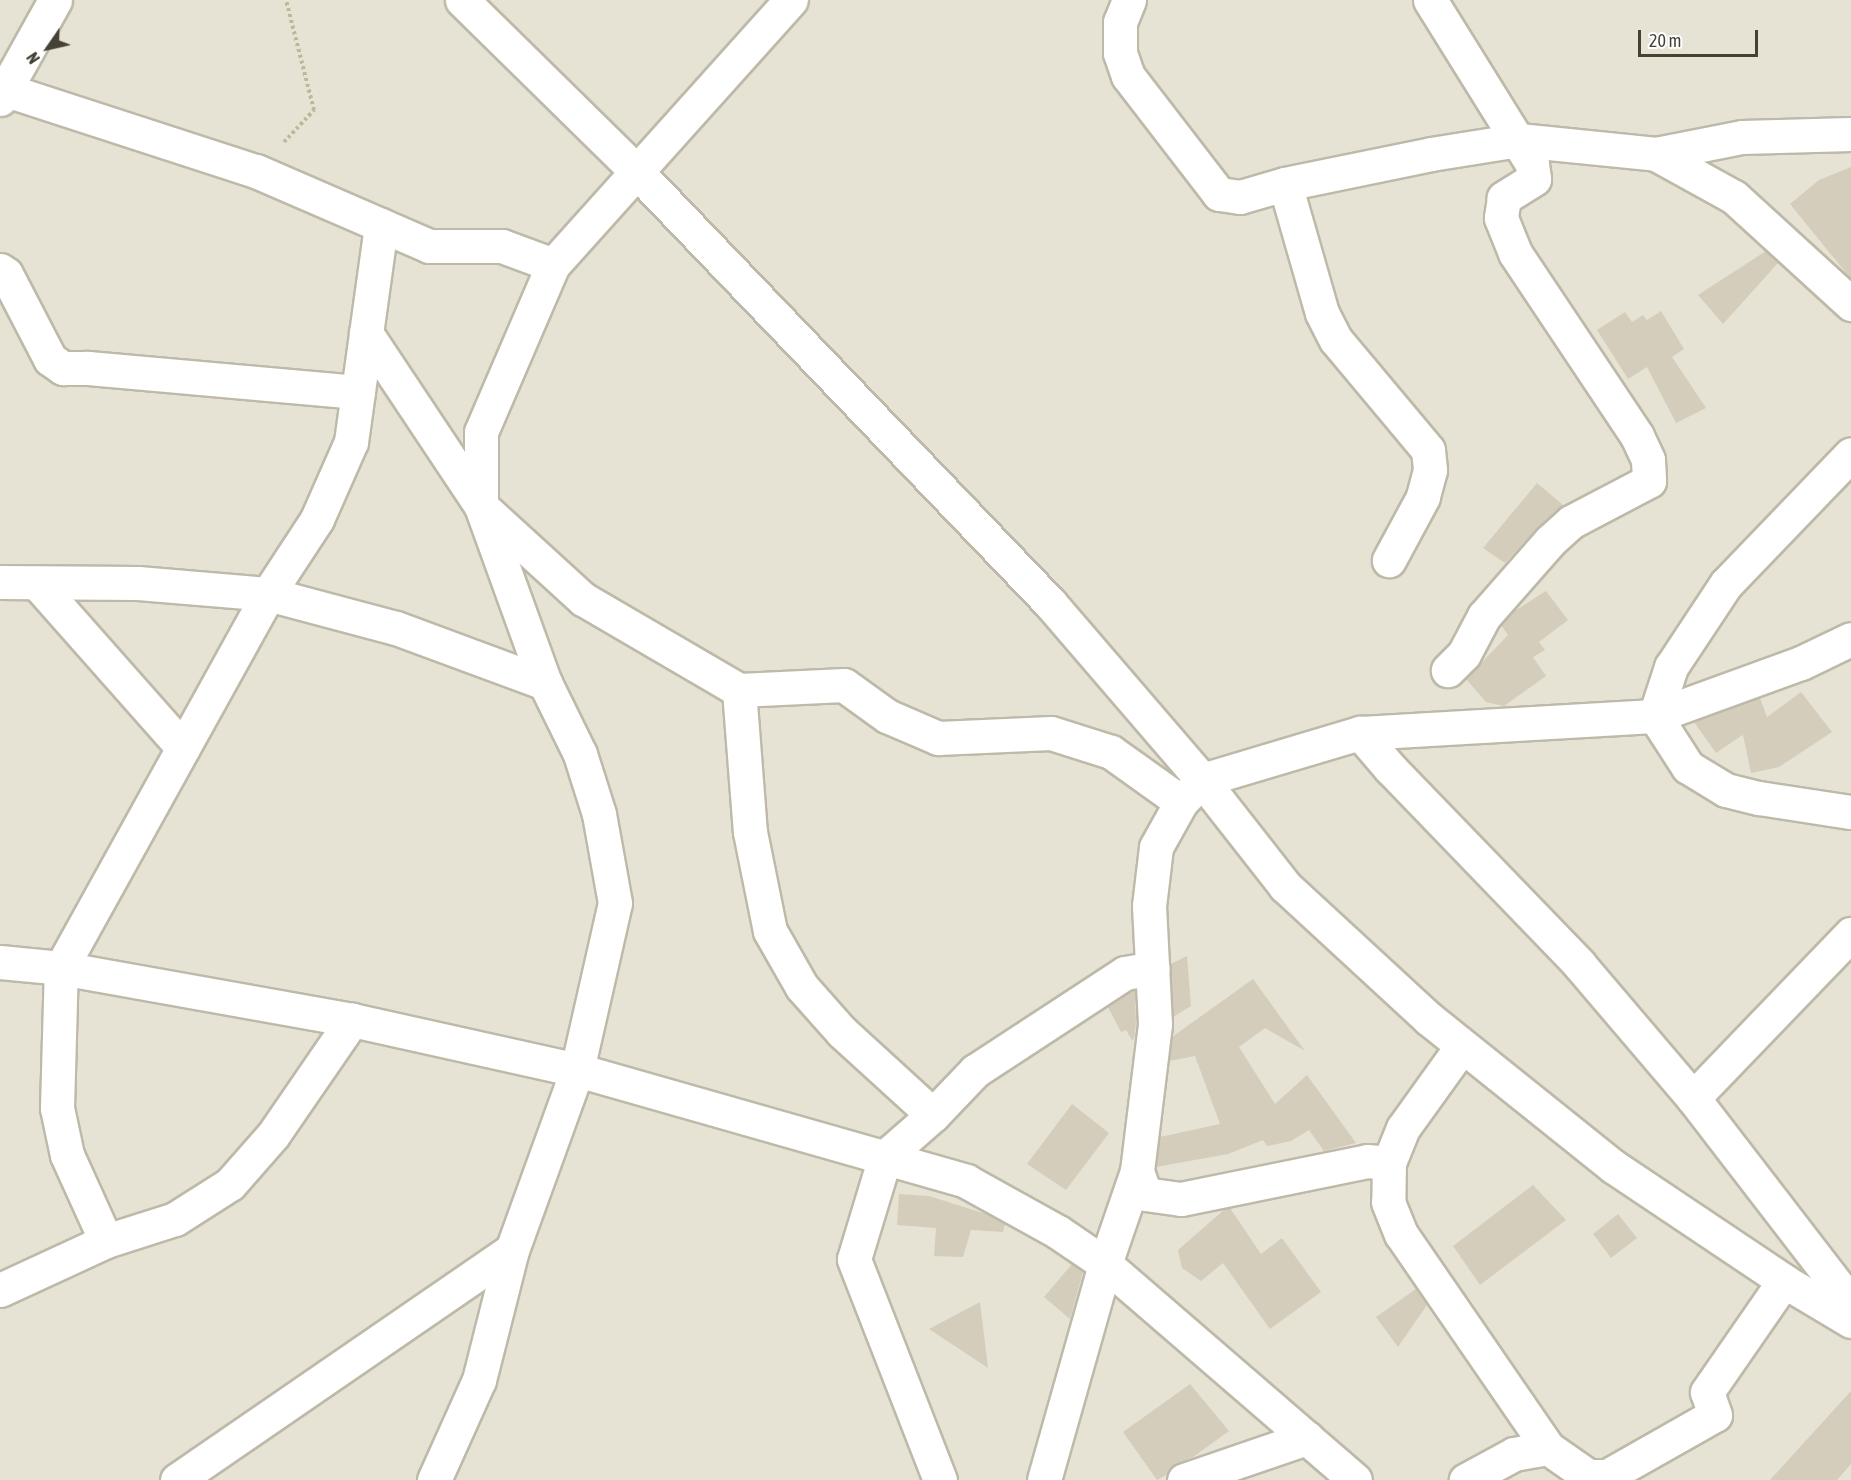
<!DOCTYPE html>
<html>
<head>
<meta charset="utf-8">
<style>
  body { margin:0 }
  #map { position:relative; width:1851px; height:1480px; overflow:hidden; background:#f2f0e6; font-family:"Asap Condensed",sans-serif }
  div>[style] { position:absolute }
  .residential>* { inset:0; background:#e6e3d4 }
  .building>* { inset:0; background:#d4cdbb }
  .path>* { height:4px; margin-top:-2px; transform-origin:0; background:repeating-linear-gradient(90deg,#bfb79a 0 3px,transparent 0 6px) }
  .roads { filter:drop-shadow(2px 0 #beb9a8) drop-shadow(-2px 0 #beb9a8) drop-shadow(0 2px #beb9a8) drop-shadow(0 -2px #beb9a8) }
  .street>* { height:33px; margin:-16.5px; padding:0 16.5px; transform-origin:16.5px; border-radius:16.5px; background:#fff }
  span { translate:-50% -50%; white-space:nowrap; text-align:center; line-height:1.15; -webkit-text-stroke:4.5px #fff; paint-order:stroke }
  .north { position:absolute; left:18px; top:18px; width:60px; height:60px; -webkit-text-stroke:4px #fff; paint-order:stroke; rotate:236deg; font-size:16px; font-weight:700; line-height:24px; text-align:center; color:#454135 }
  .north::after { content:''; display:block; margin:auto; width:21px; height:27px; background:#454135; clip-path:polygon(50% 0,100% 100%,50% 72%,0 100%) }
  .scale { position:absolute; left:1638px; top:30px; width:120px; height:27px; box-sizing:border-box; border:3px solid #454135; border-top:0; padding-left:8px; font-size:18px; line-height:21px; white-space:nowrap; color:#454135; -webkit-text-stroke:4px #fff; paint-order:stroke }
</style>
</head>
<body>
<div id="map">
  <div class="residential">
    <i style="clip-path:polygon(0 0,1851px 0,1851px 1480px,0 1480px)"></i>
  </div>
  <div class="building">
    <i style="clip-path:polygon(1851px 167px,1851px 279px,1790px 204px,1819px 180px)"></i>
    <i style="clip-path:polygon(1766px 251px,1778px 263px,1723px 324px,1698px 295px)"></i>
    <i style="clip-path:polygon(1661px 311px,1684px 349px,1672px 357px,1706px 408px,1676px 423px,1647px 367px,1628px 379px,1597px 330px,1625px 312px,1632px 322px,1643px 315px,1647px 320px)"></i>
    <i style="clip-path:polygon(1537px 483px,1563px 505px,1536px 529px,1505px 563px,1483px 548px)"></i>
    <i style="clip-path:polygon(1546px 591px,1568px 620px,1539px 642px,1545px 650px,1533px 657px,1546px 676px,1504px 706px,1486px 702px,1466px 679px,1508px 635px,1501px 625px,1510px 614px)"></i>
    <i style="clip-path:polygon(1801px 692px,1832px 732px,1779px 767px,1751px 773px,1743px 735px,1747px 732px,1716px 753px,1694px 722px,1760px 698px,1767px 717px)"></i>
    <i style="clip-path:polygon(1187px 956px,1191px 1006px,1173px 1017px,1171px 964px)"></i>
    <i style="clip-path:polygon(1253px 979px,1305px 1051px,1265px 1028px,1239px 1047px,1275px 1104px,1307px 1075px,1356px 1143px,1324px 1151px,1309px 1130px,1291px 1141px,1267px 1146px,1263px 1140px,1228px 1154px,1156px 1167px,1160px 1137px,1220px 1124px,1195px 1056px,1169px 1061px,1172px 1037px)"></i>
    <i style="clip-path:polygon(1135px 990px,1136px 1023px,1134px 1039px,1132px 1040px,1126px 1030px,1121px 1032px,1108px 1007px)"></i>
    <i style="clip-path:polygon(1072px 1104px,1109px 1133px,1066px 1190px,1027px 1164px)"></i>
    <i style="clip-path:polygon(1533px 1185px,1566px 1220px,1480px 1285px,1453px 1246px)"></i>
    <i style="clip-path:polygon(899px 1194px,929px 1196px,986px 1214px,1005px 1224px,1003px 1232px,971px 1230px,963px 1257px,934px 1256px,936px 1228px,897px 1225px)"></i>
    <i style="clip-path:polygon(1230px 1208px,1261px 1254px,1282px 1238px,1321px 1292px,1270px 1329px,1223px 1263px,1201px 1281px,1182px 1268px,1178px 1250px,1225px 1209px)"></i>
    <i style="clip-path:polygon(1618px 1214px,1637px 1238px,1611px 1258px,1593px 1234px)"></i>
    <i style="clip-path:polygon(1072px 1264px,1083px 1272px,1070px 1319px,1044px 1297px)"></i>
    <i style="clip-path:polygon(1416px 1289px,1427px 1305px,1398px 1347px,1376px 1317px)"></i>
    <i style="clip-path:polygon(980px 1302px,988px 1368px,929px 1329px)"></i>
    <i style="clip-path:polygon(1190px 1384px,1229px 1431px,1193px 1457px,1170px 1467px,1166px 1475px,1157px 1480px,1123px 1432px)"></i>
    <i style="clip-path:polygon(1851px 1391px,1851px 1464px,1837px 1480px,1770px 1480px)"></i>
  </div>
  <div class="path">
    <i style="left:284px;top:142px;width:44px;rotate:-46.8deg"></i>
    <i style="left:314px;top:110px;width:114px;rotate:-104.3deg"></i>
  </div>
  <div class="roads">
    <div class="street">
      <i style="left:462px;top:0;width:245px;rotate:44.5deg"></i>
      <i style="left:637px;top:172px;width:597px;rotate:46.22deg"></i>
      <i style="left:1050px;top:603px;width:233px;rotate:49.3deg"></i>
      <i style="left:1202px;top:780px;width:135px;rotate:51.9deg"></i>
      <i style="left:1285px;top:886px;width:195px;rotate:42.7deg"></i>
      <i style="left:1428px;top:1018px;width:238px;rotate:38.7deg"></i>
      <i style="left:1614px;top:1167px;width:205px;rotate:33.8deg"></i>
      <i style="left:1784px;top:1281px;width:78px;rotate:30.8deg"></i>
      <i style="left:1129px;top:0;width:24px;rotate:112deg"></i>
      <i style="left:1120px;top:22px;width:31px;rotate:90deg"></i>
      <i style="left:1120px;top:53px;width:24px;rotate:71deg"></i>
      <i style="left:1128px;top:76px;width:149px;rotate:52.4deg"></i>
      <i style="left:1219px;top:194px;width:21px;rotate:8deg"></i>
      <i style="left:1240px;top:197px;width:47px;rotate:-16.1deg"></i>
      <i style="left:1285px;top:184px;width:149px;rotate:-11.6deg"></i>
      <i style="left:1431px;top:154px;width:89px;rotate:-9deg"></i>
      <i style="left:1519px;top:140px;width:138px;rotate:5.8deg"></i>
      <i style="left:1656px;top:154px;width:89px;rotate:28.9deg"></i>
      <i style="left:1734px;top:197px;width:159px;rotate:42.4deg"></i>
      <i style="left:1430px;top:0;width:193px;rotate:58.1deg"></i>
      <i style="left:1532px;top:164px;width:15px;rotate:82deg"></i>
      <i style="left:1534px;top:179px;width:36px;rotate:148deg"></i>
      <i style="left:1504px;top:198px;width:20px;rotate:99deg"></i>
      <i style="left:1501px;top:218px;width:38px;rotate:68deg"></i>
      <i style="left:1515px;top:253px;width:220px;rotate:56.3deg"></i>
      <i style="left:1637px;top:436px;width:26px;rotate:65deg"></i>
      <i style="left:1648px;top:460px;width:21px;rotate:87deg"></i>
      <i style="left:1649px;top:481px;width:88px;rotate:152.3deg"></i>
      <i style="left:1571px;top:522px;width:28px;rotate:138deg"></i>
      <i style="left:1550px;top:541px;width:100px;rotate:131.3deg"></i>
      <i style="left:1484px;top:616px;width:43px;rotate:117.8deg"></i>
      <i style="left:1464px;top:654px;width:23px;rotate:135deg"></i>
      <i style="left:6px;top:90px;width:263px;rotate:18deg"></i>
      <i style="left:256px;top:171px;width:189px;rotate:23.4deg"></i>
      <i style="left:429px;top:246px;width:73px"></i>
      <i style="left:502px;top:246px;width:54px;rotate:20.4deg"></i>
      <i style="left:0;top:99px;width:113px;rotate:-60.9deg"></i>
      <i style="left:1656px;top:154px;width:88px;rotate:-11.2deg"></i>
      <i style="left:1742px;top:137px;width:109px;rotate:-1.6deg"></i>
      <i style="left:1285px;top:184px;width:134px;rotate:74deg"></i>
      <i style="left:1322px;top:313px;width:30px;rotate:63deg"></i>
      <i style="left:1336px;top:340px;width:143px;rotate:50.1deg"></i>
      <i style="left:1428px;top:450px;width:20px;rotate:84deg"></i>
      <i style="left:1430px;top:470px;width:28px;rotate:105deg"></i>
      <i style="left:1423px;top:497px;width:72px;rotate:118.4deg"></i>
      <i style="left:0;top:270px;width:7px;rotate:34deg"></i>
      <i style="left:6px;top:274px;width:96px;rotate:62.6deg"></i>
      <i style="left:50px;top:359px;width:16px;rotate:35deg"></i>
      <i style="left:63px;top:368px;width:25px"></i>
      <i style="left:88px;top:368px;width:271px;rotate:5.1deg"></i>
      <i style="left:366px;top:333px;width:208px;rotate:56.4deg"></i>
      <i style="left:481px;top:506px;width:138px;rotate:42.4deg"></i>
      <i style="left:583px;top:599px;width:181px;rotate:30.3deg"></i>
      <i style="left:739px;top:690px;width:105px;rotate:-2.7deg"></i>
      <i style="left:844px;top:685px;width:53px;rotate:35.8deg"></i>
      <i style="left:887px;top:716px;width:56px;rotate:23.3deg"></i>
      <i style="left:938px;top:738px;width:113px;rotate:-2.5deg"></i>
      <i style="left:1051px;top:733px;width:63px;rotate:17.6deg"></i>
      <i style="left:1111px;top:752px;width:86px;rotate:35.5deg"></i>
      <i style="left:0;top:582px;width:138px;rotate:0.4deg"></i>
      <i style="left:138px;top:583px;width:130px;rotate:4.8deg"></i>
      <i style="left:268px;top:594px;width:132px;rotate:14.9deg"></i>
      <i style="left:396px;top:628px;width:159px;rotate:20.3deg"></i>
      <i style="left:37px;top:583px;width:220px;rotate:48.5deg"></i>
      <i style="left:739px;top:690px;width:142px;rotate:85.6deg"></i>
      <i style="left:750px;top:832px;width:101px;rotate:78.6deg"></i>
      <i style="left:770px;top:931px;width:64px;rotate:60.3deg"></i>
      <i style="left:802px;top:987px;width:60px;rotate:48.4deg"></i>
      <i style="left:842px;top:1032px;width:123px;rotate:42.4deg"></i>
      <i style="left:1655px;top:716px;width:52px;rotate:-71.9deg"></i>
      <i style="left:1671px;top:667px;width:100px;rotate:-56.5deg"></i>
      <i style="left:1726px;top:584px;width:180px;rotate:-46.1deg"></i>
      <i style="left:1655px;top:716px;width:155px;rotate:-20deg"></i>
      <i style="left:1801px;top:663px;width:55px;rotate:-25.6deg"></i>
      <i style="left:1360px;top:733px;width:46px;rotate:49.4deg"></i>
      <i style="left:1390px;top:768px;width:272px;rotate:46deg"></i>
      <i style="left:1579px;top:964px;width:176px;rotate:49.6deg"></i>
      <i style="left:1693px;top:1098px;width:259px;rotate:52.4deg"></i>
      <i style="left:0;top:962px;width:61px;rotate:5.6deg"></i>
      <i style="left:61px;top:968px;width:296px;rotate:10.1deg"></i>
      <i style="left:352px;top:1020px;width:230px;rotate:12.5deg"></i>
      <i style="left:577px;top:1070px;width:405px;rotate:15.9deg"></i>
      <i style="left:966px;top:1181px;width:105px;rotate:29deg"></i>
      <i style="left:1058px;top:1232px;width:57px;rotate:34.2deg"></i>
      <i style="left:1105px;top:1264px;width:330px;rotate:40.8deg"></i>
      <i style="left:1462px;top:1046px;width:101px;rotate:125.7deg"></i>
      <i style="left:1403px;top:1128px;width:38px;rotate:112deg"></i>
      <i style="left:1389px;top:1163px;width:39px;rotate:91deg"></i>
      <i style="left:1388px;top:1202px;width:35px;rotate:68deg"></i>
      <i style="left:1401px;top:1234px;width:260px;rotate:55.5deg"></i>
      <i style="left:1548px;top:1448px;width:35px;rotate:170deg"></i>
      <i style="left:1514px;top:1454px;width:55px;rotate:151.6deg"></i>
      <i style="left:1693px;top:1098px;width:228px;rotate:-46.1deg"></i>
      <i style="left:1137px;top:1171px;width:24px;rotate:71deg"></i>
      <i style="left:1145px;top:1194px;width:36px;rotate:8deg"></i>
      <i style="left:1181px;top:1199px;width:190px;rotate:-11.5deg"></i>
      <i style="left:1367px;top:1161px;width:22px;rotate:5deg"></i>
      <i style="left:106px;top:1241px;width:94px;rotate:-114.4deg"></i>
      <i style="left:67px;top:1155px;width:48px;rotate:-102deg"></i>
      <i style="left:57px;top:1108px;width:140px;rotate:-88.4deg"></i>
      <i style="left:61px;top:968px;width:427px;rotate:-61deg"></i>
      <i style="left:268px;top:594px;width:90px;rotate:-56.8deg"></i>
      <i style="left:317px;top:519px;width:84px;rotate:-66.2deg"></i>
      <i style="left:351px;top:442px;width:219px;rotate:-82.1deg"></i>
      <i style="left:0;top:1290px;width:117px;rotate:-24.8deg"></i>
      <i style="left:106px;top:1241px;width:72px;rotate:-17.7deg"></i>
      <i style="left:175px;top:1219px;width:65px;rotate:-32.5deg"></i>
      <i style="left:230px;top:1184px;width:65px;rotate:-48.7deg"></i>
      <i style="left:273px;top:1135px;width:140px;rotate:-55.5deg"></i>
      <i style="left:1548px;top:1448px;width:49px;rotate:35deg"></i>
      <i style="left:1588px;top:1476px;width:19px"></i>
      <i style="left:1607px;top:1476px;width:10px;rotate:24deg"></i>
      <i style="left:1607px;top:1476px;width:124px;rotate:-29.5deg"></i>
      <i style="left:1715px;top:1415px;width:24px;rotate:-109deg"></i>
      <i style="left:1707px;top:1392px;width:135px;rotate:-55.3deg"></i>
      <i style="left:177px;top:1480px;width:406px;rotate:-34.5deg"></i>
      <i style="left:512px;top:1250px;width:191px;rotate:-70.1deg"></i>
      <i style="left:577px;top:1070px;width:171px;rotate:-77.2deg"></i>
      <i style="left:615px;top:903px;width:90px;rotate:-100.2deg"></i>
      <i style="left:599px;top:814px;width:63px;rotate:-107.6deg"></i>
      <i style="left:580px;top:754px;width:79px;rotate:-116.2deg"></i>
      <i style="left:545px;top:683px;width:188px;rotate:-109.9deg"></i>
      <i style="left:481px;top:506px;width:74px;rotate:-90deg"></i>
      <i style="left:481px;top:432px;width:182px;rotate:-66.7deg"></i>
      <i style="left:553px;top:265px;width:356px;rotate:-48.1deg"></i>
      <i style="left:434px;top:1480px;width:110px;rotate:-65.8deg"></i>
      <i style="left:479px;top:1380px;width:134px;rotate:-75.8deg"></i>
      <i style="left:940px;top:1480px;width:237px;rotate:-111.3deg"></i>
      <i style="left:854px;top:1259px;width:107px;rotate:-73.1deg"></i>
      <i style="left:885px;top:1157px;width:64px;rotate:-41.2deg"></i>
      <i style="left:933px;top:1115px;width:61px;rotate:-46.3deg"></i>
      <i style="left:975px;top:1071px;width:179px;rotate:-33.2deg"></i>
      <i style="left:1125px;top:973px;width:28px;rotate:-10deg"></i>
      <i style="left:1044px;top:1480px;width:224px;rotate:-74.2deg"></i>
      <i style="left:1105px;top:1264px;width:98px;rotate:-71deg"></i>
      <i style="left:1137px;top:1171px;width:148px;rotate:-83deg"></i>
      <i style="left:1155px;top:1024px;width:118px;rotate:-92.9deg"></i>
      <i style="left:1149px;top:906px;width:59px;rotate:-83.2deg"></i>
      <i style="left:1156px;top:847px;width:51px;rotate:-60.9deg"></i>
      <i style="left:1181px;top:802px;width:30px;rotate:-46deg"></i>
      <i style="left:1202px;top:780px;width:165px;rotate:-16.6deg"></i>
      <i style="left:1360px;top:733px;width:295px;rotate:-3.3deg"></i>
      <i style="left:1655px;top:716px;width:61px;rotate:57.1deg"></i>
      <i style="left:1688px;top:767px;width:44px;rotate:31.2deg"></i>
      <i style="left:1726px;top:790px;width:34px;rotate:14deg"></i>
      <i style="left:1759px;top:798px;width:93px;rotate:8.7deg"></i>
      <i style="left:1184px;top:1480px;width:130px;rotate:-18.9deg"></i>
    </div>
  </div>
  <div class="north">N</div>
  <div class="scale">20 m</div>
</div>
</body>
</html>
